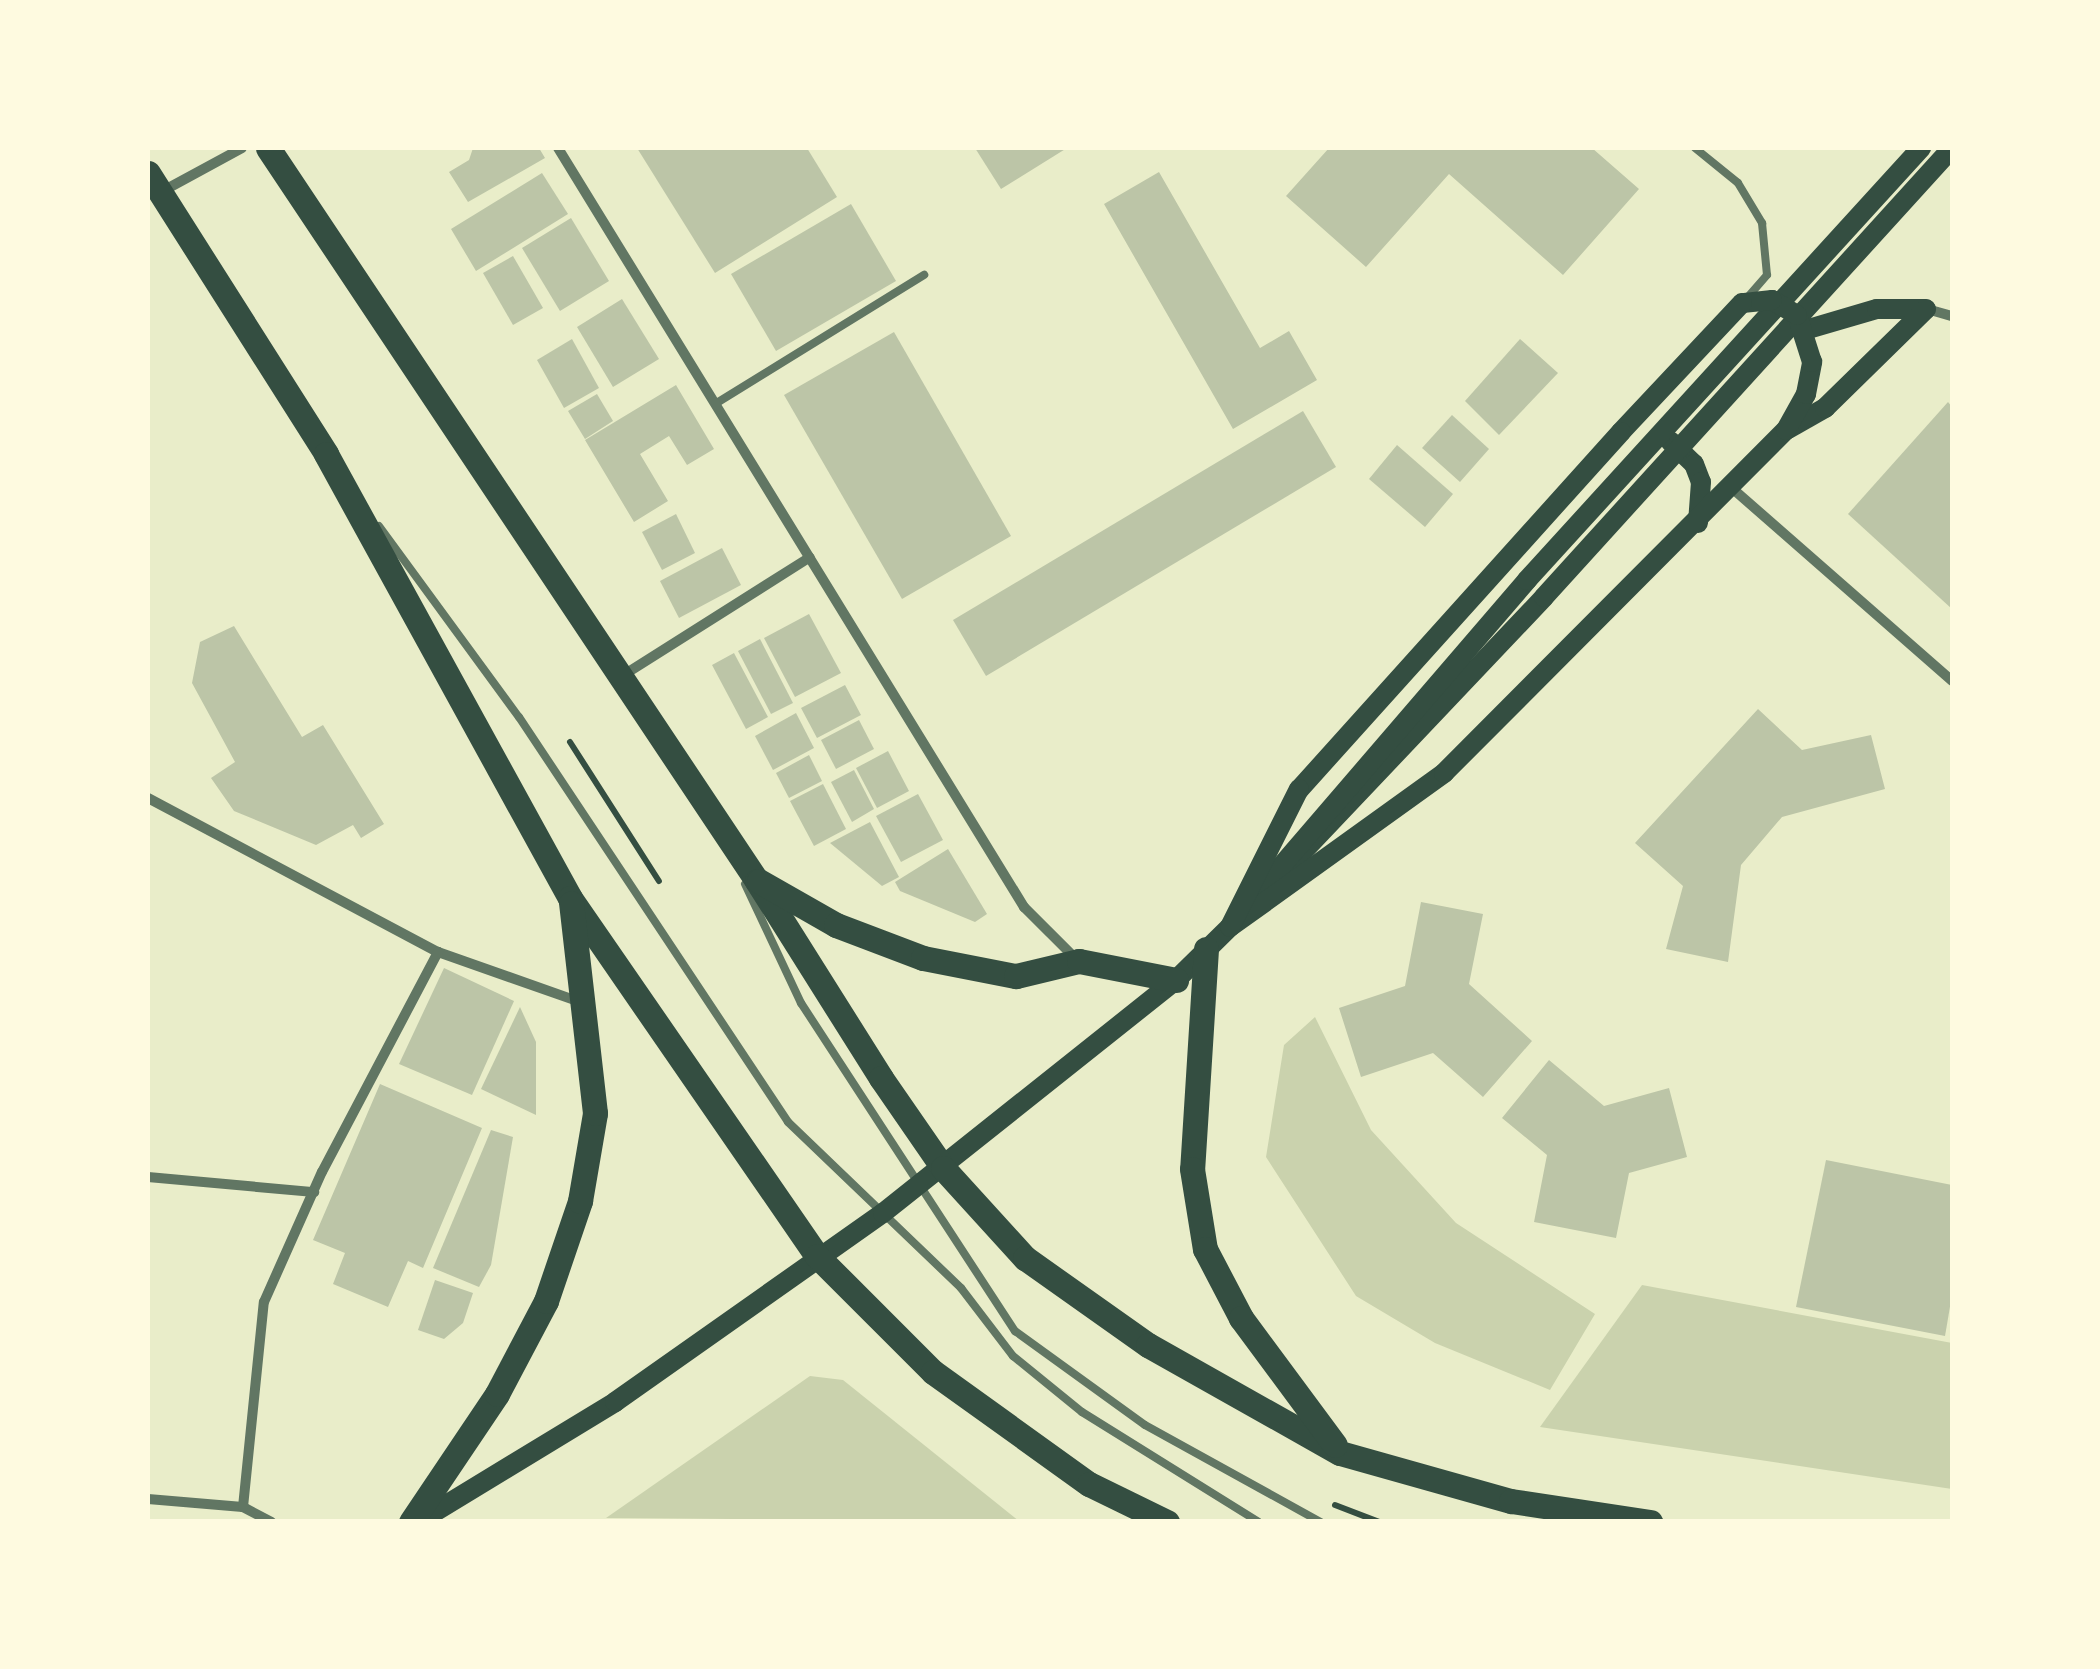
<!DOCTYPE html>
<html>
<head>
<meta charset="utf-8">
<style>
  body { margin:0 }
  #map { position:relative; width:2100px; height:1669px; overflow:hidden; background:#e9edc9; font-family:"Noto Sans",sans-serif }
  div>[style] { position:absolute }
  .green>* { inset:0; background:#cad2ad }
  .building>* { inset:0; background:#bcc5a7 }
  .path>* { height:6px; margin:-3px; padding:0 3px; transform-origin:3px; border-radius:3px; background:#344e41 }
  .service>* { height:8px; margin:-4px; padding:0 4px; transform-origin:4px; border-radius:4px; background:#617663 }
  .minor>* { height:10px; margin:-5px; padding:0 5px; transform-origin:5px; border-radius:5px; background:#617663 }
  .secondary>* { height:20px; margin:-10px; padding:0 10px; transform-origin:10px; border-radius:10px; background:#344e41 }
  .primary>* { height:25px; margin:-12.5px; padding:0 12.5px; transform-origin:12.5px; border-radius:12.5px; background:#344e41 }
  span { translate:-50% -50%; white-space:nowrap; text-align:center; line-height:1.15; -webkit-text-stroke:8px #fefae0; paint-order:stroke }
  .frame { position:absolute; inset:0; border:150px solid #fefae0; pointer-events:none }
</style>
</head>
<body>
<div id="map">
  <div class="green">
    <i style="clip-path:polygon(1315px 1017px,1371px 1130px,1456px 1223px,1595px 1314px,1550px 1390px,1435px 1343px,1356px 1296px,1266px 1157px,1284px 1045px)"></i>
    <i style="clip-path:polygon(1642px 1285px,1952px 1343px,1952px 1489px,1540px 1427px)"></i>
    <i style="clip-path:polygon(810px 1376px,843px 1380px,1019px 1521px,606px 1518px)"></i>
  </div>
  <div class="building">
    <i style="clip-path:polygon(473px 148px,539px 148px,545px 158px,468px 202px,449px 172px,469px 160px)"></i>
    <i style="clip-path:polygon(637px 148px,807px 148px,837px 197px,715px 273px)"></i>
    <i style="clip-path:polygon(975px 148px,1067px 148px,1001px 189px)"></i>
    <i style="clip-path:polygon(1329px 148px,1592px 148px,1639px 189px,1563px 275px,1449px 174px,1366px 267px,1286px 196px)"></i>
    <i style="clip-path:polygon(1159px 172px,1260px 348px,1289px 331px,1317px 380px,1233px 429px,1104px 204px)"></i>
    <i style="clip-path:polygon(542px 173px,568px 214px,476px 271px,451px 229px)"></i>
    <i style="clip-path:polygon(851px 204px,896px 281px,776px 351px,731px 274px)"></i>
    <i style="clip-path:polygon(571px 218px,609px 281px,560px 311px,522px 248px)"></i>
    <i style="clip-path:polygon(513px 256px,543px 308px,513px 325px,483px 273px)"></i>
    <i style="clip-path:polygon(622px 299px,659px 359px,613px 387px,577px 327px)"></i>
    <i style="clip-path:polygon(894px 332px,1011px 536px,902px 599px,784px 395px)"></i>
    <i style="clip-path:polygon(572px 339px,599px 388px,564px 408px,537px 360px)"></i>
    <i style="clip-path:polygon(1520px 339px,1558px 373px,1499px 435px,1465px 401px)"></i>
    <i style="clip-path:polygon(676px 385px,714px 449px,687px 465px,669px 436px,640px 454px,668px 501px,634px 522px,585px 440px)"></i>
    <i style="clip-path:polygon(597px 394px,613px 421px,585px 439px,568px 411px)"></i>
    <i style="clip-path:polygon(1948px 402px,1952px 407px,1952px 609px,1848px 514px)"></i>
    <i style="clip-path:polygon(1303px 411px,1336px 467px,986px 676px,953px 620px)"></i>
    <i style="clip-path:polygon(1452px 415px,1489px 449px,1460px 482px,1422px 448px)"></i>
    <i style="clip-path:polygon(1397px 445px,1453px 494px,1425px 527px,1369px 479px)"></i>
    <i style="clip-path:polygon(676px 514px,695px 553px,662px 570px,642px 532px)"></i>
    <i style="clip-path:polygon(722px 548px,741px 585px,679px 618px,660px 581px)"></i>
    <i style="clip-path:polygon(809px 614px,841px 673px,795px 697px,764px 638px)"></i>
    <i style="clip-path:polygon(234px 626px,302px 737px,323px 725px,384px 824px,361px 838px,353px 825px,316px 845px,234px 811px,211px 778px,235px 762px,192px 683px,200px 642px)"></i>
    <i style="clip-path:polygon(760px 639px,793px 703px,771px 714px,738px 651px)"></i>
    <i style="clip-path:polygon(734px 653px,768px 717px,746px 729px,712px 665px)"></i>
    <i style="clip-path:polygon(845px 685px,861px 715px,817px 738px,801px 708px)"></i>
    <i style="clip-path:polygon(1758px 709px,1802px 750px,1871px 735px,1885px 789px,1782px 817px,1741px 865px,1728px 962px,1666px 949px,1683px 886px,1635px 843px)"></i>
    <i style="clip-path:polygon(796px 713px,814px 748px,773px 770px,755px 736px)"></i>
    <i style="clip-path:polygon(859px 720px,874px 749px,836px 769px,821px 740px)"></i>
    <i style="clip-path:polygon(888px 751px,909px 791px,877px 808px,856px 768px)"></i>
    <i style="clip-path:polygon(809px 755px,822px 781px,789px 798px,776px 773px)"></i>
    <i style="clip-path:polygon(854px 770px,874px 809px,852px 822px,831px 782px)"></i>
    <i style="clip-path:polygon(823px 784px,846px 829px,814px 846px,790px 801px)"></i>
    <i style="clip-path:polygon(918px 794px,943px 840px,901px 862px,876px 816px)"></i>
    <i style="clip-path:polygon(870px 822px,899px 877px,882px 886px,830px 843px)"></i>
    <i style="clip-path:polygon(948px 849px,987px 914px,975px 922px,900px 891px,895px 882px)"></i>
    <i style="clip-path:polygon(1421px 902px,1483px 914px,1469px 984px,1532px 1041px,1483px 1097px,1433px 1053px,1361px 1077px,1339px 1008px,1405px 986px)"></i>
    <i style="clip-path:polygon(444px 968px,514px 1001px,472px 1095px,399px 1064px)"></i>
    <i style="clip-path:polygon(520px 1007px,536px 1042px,536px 1115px,481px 1089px)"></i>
    <i style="clip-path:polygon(1549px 1060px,1604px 1106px,1669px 1088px,1687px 1157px,1629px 1173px,1616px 1238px,1534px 1222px,1547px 1155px,1502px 1118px)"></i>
    <i style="clip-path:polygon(380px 1084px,482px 1128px,423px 1268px,408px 1261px,388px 1307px,333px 1284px,345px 1253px,313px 1240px)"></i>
    <i style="clip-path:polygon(491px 1130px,513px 1137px,491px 1265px,479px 1287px,433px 1268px)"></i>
    <i style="clip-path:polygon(1826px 1160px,1952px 1185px,1952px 1295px,1945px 1336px,1796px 1307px)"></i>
    <i style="clip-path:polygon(435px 1280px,473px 1293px,463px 1323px,444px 1339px,418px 1330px)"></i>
  </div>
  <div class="path">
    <i style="left:570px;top:742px;width:165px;rotate:57.4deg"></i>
    <i style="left:1335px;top:1505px;width:47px;rotate:21.1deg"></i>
  </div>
  <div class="service">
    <i style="left:1695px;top:148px;width:55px;rotate:39.1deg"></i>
    <i style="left:1738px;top:183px;width:47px;rotate:59deg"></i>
    <i style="left:1762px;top:223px;width:52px;rotate:84.5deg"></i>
    <i style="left:1767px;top:275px;width:30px;rotate:131deg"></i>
    <i style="left:715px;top:404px;width:246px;rotate:-31.7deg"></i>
    <i style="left:379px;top:526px;width:237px;rotate:53.8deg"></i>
    <i style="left:519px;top:717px;width:486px;rotate:56.4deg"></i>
    <i style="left:788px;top:1122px;width:240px;rotate:43.8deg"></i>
    <i style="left:961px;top:1288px;width:86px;rotate:52.6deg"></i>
    <i style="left:1013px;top:1356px;width:89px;rotate:39.1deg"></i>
    <i style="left:1082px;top:1412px;width:208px;rotate:31.9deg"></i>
    <i style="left:745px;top:884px;width:132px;rotate:64.8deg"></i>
    <i style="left:801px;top:1003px;width:392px;rotate:56.9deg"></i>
    <i style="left:1015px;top:1331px;width:160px;rotate:35.9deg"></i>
    <i style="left:1145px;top:1425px;width:201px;rotate:28.9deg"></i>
  </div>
  <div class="minor">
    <i style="left:558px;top:148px;width:891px;rotate:58.45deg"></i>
    <i style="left:1024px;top:907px;width:74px;rotate:45deg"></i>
    <i style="left:161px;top:192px;width:92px;rotate:-28.5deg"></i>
    <i style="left:1927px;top:309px;width:26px;rotate:16deg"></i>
    <i style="left:1733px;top:489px;width:291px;rotate:41.2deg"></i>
    <i style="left:622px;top:676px;width:222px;rotate:-32.3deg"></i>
    <i style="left:148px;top:798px;width:328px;rotate:28deg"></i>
    <i style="left:438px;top:952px;width:151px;rotate:19.4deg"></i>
    <i style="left:148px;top:1177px;width:167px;rotate:5.2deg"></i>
    <i style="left:148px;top:1499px;width:95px;rotate:4.8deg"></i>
    <i style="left:243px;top:1507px;width:32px;rotate:28deg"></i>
    <i style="left:243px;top:1507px;width:206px;rotate:-84.2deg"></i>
    <i style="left:264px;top:1302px;width:142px;rotate:-66deg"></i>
    <i style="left:322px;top:1172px;width:249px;rotate:-62.2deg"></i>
  </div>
  <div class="secondary">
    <i style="left:1805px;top:330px;width:75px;rotate:-16.3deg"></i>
    <i style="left:1877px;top:309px;width:49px"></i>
    <i style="left:1788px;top:429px;width:43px;rotate:-29.6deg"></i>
    <i style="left:1825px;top:408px;width:141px;rotate:-44.4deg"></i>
    <i style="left:1670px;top:441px;width:33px;rotate:44deg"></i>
    <i style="left:1694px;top:464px;width:19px;rotate:69deg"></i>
    <i style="left:1701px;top:482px;width:41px;rotate:94.2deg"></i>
    <i style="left:1272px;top:884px;width:395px;rotate:-46.5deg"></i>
    <i style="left:1544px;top:597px;width:607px;rotate:-47.74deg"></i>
    <i style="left:1252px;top:900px;width:422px;rotate:-49.3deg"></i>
    <i style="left:1527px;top:580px;width:585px;rotate:-47.63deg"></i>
    <i style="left:418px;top:1522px;width:231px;rotate:-31.3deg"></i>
    <i style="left:615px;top:1402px;width:328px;rotate:-35.2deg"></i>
    <i style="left:883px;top:1213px;width:374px;rotate:-38.5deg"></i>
    <i style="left:1176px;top:980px;width:76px;rotate:-44.5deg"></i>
    <i style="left:1230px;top:927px;width:264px;rotate:-35.7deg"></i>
    <i style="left:1444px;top:773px;width:484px;rotate:-45.1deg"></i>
    <i style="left:1786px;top:430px;width:41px;rotate:-60.9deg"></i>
    <i style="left:1806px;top:394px;width:33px;rotate:-79deg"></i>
    <i style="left:1812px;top:362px;width:49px;rotate:-107.7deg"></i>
    <i style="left:1797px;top:315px;width:29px;rotate:-149deg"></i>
    <i style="left:1772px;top:300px;width:30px;rotate:174deg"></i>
    <i style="left:1742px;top:303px;width:177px;rotate:133.2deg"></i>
    <i style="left:1621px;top:432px;width:481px;rotate:132deg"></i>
    <i style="left:1299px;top:789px;width:154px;rotate:116.6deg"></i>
  </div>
  <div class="primary">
    <i style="left:268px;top:148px;width:881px;rotate:56.29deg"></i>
    <i style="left:757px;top:881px;width:233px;rotate:57.8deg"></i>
    <i style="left:881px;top:1078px;width:109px;rotate:55.4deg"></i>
    <i style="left:943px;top:1168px;width:122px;rotate:47.7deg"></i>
    <i style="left:1025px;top:1258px;width:151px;rotate:35.3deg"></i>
    <i style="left:1148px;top:1345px;width:220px;rotate:29.4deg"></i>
    <i style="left:1340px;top:1453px;width:178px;rotate:15.7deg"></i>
    <i style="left:1511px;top:1501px;width:141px;rotate:8.6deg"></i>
    <i style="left:148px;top:173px;width:333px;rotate:57.6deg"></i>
    <i style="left:326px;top:454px;width:507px;rotate:61.21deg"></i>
    <i style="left:570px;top:898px;width:435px;rotate:55.4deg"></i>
    <i style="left:817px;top:1256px;width:164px;rotate:45deg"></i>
    <i style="left:933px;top:1372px;width:192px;rotate:35.7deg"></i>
    <i style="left:1089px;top:1484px;width:87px;rotate:26deg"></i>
    <i style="left:759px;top:881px;width:89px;rotate:29.7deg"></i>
    <i style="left:836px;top:925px;width:93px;rotate:20.8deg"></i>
    <i style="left:923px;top:958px;width:95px;rotate:11deg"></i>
    <i style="left:1016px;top:976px;width:65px;rotate:-13.4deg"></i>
    <i style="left:1079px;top:961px;width:99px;rotate:11.1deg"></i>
    <i style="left:1206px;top:949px;width:220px;rotate:93.6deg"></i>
    <i style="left:1192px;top:1169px;width:81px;rotate:80.8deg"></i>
    <i style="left:1205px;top:1249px;width:78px;rotate:62.4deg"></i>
    <i style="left:1241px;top:1318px;width:158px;rotate:53.5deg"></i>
    <i style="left:411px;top:1522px;width:154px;rotate:-56.1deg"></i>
    <i style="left:497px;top:1394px;width:105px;rotate:-62.2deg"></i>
    <i style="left:546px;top:1301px;width:106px;rotate:-71.2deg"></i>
    <i style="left:580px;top:1201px;width:89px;rotate:-80.3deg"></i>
    <i style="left:595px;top:1113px;width:211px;rotate:-96.5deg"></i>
  </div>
  <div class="frame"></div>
</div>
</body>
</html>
